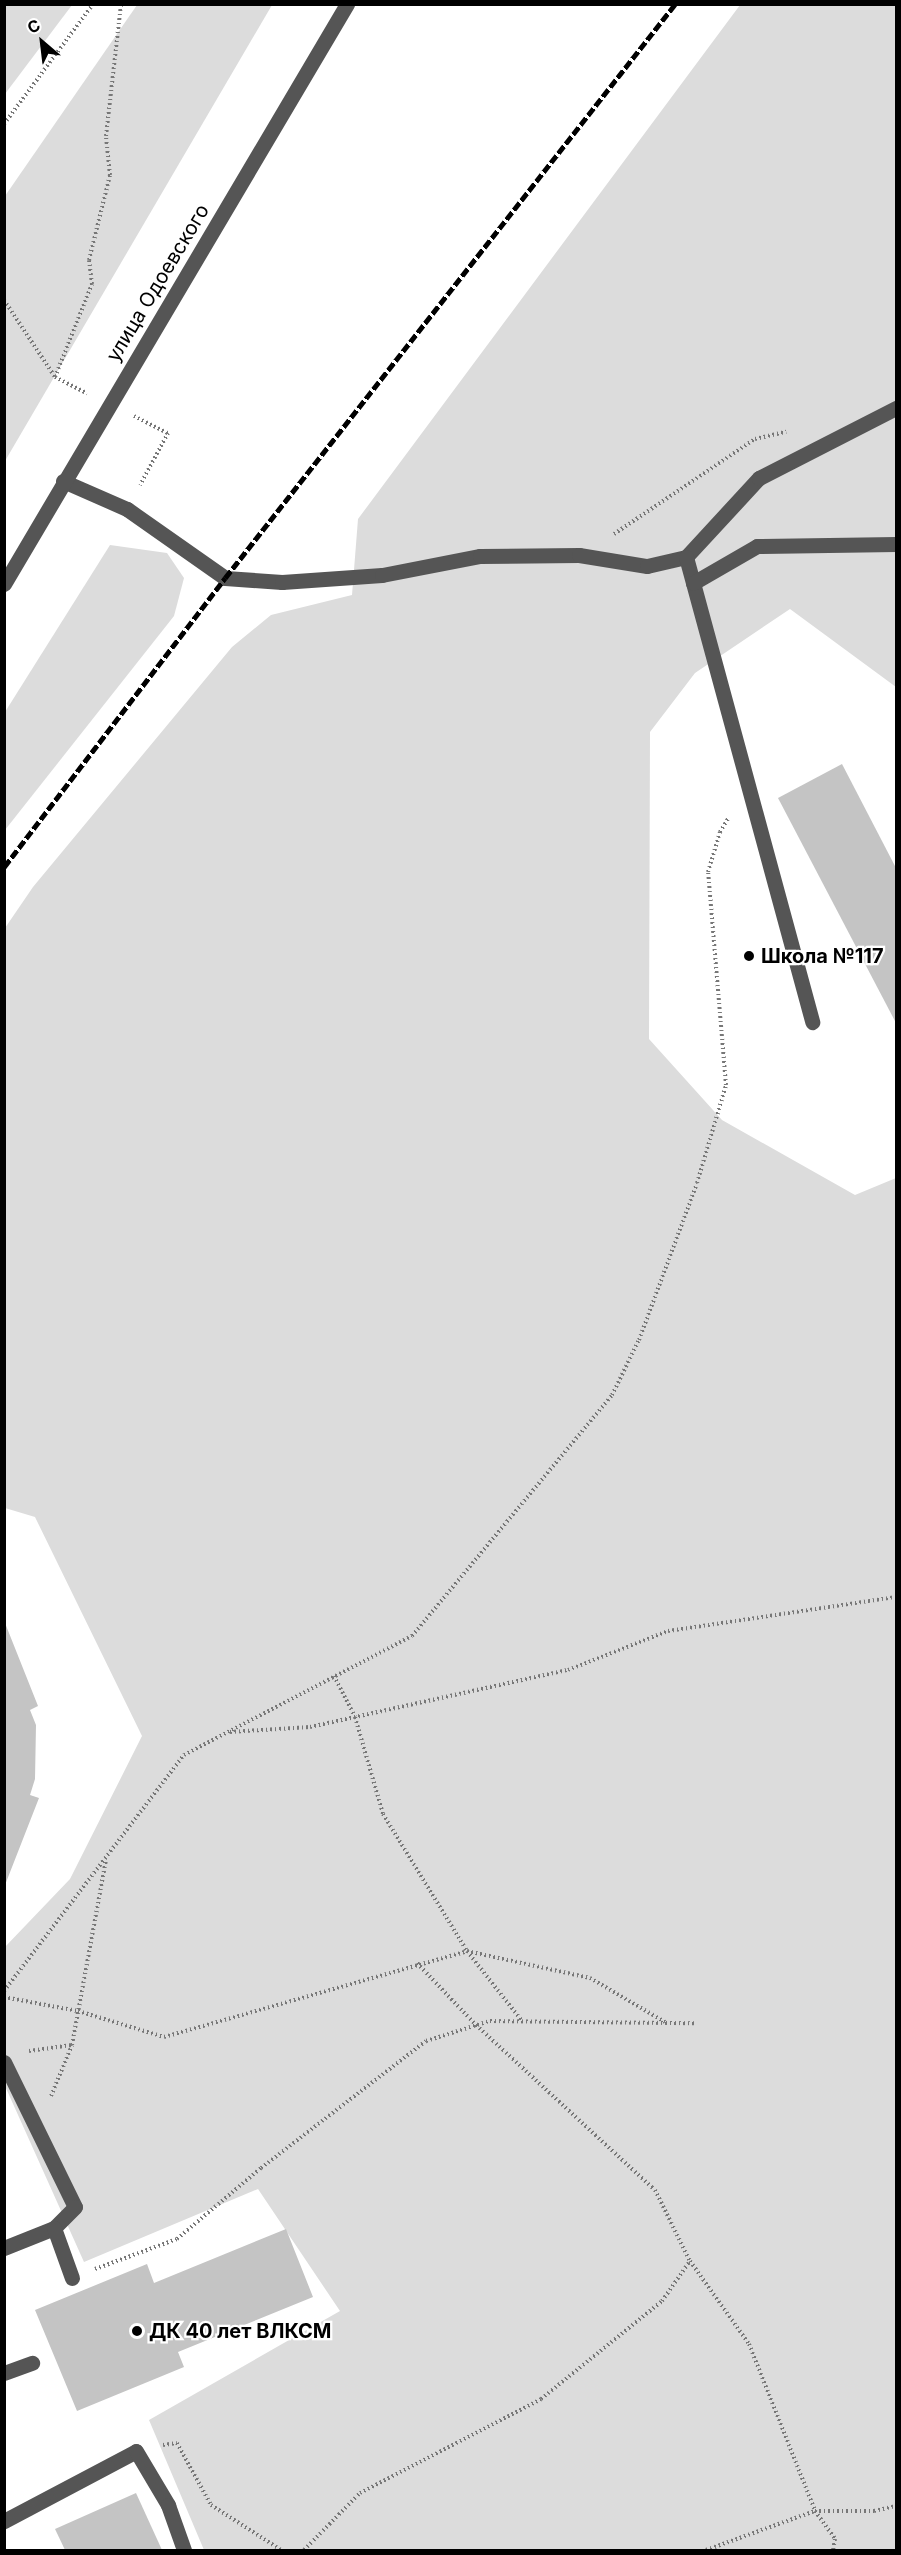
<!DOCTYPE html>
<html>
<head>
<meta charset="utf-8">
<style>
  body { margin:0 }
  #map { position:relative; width:901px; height:2555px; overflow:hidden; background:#fff; font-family:Inter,sans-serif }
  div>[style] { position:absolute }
  .green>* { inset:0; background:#dcdcdc }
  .building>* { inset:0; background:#c4c4c4 }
  .path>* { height:4px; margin-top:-2px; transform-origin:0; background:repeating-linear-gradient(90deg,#777 0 1.5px,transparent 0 4.5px) }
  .minor>* { height:15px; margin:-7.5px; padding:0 7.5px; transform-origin:7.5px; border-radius:7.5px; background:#555 }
  .rail>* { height:4.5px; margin-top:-2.25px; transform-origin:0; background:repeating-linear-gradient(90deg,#000 0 9px,transparent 0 12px) }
  .dots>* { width:16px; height:16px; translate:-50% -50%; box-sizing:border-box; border:3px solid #fff; border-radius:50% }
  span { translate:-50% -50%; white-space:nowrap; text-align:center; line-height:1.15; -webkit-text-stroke:4.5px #fff; paint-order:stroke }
  .street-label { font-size:20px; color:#000 }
  .poi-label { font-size:20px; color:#000; font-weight:700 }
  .left { translate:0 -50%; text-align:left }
  .frame { position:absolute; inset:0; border:6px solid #000; pointer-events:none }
  .north { position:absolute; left:12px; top:12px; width:60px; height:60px; -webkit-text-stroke:4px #fff; paint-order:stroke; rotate:332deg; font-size:16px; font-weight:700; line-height:24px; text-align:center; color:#000 }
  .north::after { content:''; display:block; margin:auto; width:21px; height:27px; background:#000; clip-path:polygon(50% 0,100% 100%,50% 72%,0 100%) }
</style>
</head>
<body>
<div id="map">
  <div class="green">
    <i style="clip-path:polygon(5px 4px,72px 5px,5px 94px,4px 5px)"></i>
    <i style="clip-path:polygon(137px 5px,272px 5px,5px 461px,5px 196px)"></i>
    <i style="clip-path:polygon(740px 5px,896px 5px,896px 687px,790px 609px,695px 673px,650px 732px,649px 1039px,722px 1120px,855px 1195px,896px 1178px,896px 2550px,204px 2550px,149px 2420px,340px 2311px,258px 2189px,84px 2262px,5px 2086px,4px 1948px,70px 1879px,142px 1736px,35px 1517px,5px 1508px,5px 928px,33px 887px,232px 647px,271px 615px,352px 595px,358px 519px)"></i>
    <i style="clip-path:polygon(110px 545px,167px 553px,184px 578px,174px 616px,5px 830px,5px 712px)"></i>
  </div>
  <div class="building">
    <i style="clip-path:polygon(842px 764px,896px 868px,896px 1023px,778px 798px)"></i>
    <i style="clip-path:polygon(5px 1623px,38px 1706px,30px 1710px,36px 1725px,35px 1779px,30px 1795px,39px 1798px,5px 1885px)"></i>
    <i style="clip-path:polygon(286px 2229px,313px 2297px,178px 2352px,184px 2367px,77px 2411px,35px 2310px,147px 2264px,154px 2283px)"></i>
    <i style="clip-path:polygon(136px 2493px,162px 2550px,65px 2550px,55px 2529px)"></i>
  </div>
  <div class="path">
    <i style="left:4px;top:124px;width:149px;rotate:-53.4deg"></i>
    <i style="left:4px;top:300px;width:92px;rotate:56.5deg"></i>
    <i style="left:55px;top:377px;width:36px;rotate:27deg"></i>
    <i style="left:55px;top:377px;width:100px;rotate:-68.3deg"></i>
    <i style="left:92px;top:284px;width:24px;rotate:-97deg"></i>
    <i style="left:89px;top:260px;width:88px;rotate:-76.1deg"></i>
    <i style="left:110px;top:175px;width:39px;rotate:-96deg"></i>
    <i style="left:106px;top:136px;width:133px;rotate:-83.5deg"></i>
    <i style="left:134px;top:416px;width:38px;rotate:27deg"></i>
    <i style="left:168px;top:433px;width:59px;rotate:118.3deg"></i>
    <i style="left:614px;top:534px;width:170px;rotate:-34deg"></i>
    <i style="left:755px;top:439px;width:32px;rotate:-13deg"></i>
    <i style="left:334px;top:1676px;width:46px;rotate:62.9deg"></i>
    <i style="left:355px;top:1717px;width:101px;rotate:73.9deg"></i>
    <i style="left:383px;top:1814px;width:161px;rotate:58.5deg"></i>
    <i style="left:467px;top:1951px;width:89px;rotate:51.8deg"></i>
    <i style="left:230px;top:1732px;width:80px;rotate:-3.6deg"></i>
    <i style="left:310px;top:1727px;width:264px;rotate:-12.5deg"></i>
    <i style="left:568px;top:1670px;width:107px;rotate:-21.3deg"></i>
    <i style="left:668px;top:1631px;width:231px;rotate:-8.5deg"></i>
    <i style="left:417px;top:1963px;width:86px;rotate:46.4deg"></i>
    <i style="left:476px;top:2025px;width:243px;rotate:42.7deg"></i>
    <i style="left:655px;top:2190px;width:79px;rotate:63.8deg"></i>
    <i style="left:690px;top:2261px;width:102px;rotate:54.6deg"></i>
    <i style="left:749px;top:2344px;width:180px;rotate:68.4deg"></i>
    <i style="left:815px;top:2511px;width:34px;rotate:54deg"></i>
    <i style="left:835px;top:2539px;width:11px;rotate:100deg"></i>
    <i style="left:4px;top:1991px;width:297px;rotate:-52.7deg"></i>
    <i style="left:184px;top:1755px;width:257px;rotate:-27.6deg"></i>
    <i style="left:412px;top:1636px;width:313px;rotate:-50.3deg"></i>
    <i style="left:612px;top:1395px;width:61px;rotate:-63.9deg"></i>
    <i style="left:639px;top:1340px;width:167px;rotate:-69.7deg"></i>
    <i style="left:697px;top:1183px;width:102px;rotate:-73.5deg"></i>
    <i style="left:726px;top:1085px;width:214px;rotate:-94.8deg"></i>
    <i style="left:708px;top:872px;width:42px;rotate:-73.3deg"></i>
    <i style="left:720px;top:832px;width:17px;rotate:-59deg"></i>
    <i style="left:4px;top:1997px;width:75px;rotate:10.7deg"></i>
    <i style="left:78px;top:2011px;width:90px;rotate:16.8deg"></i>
    <i style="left:164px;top:2037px;width:315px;rotate:-15.8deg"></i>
    <i style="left:467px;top:1951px;width:126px;rotate:12.4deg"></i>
    <i style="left:590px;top:1978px;width:87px;rotate:30.4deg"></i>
    <i style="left:29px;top:2051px;width:43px;rotate:-7.9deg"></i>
    <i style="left:51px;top:2096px;width:55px;rotate:-67.6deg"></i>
    <i style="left:72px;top:2045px;width:189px;rotate:-79.6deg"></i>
    <i style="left:95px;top:2269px;width:87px;rotate:-20.1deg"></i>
    <i style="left:177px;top:2239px;width:110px;rotate:-40.2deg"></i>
    <i style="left:261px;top:2168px;width:208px;rotate:-37.6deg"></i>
    <i style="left:426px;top:2041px;width:67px;rotate:-17.4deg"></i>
    <i style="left:490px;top:2021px;width:204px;rotate:0.6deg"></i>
    <i style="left:163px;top:2445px;width:14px;rotate:-8deg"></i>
    <i style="left:177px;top:2443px;width:71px;rotate:61.3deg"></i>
    <i style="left:211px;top:2505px;width:83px;rotate:32.7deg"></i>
    <i style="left:304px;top:2550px;width:80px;rotate:-45.5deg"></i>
    <i style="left:360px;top:2493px;width:204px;rotate:-27.4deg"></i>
    <i style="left:541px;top:2399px;width:156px;rotate:-39deg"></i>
    <i style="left:662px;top:2301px;width:49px;rotate:-55deg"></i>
    <i style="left:706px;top:2550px;width:116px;rotate:-19.7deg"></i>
    <i style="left:815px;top:2511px;width:59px"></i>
    <i style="left:874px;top:2511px;width:23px;rotate:-13deg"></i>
  </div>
  <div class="minor">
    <i style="left:63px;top:481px;width:70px;rotate:23.6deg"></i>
    <i style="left:127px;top:509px;width:120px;rotate:35.1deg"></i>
    <i style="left:225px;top:578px;width:57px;rotate:4deg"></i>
    <i style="left:282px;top:582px;width:100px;rotate:-4deg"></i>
    <i style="left:382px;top:575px;width:100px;rotate:-11deg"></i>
    <i style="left:480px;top:556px;width:99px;rotate:-0.6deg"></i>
    <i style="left:579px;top:555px;width:69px;rotate:9.2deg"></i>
    <i style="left:647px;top:566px;width:40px;rotate:-13deg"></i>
    <i style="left:686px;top:557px;width:108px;rotate:-47.3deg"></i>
    <i style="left:759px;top:478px;width:154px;rotate:-27.1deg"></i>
    <i style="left:686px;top:557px;width:482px;rotate:74.8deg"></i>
    <i style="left:693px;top:583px;width:74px;rotate:-30deg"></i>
    <i style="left:757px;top:546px;width:139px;rotate:-0.8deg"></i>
    <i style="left:4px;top:584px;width:674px;rotate:-59.4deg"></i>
    <i style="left:4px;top:2062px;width:161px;rotate:63.9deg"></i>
    <i style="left:75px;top:2207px;width:30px;rotate:135deg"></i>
    <i style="left:54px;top:2228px;width:54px;rotate:158.2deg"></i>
    <i style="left:54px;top:2228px;width:53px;rotate:70.2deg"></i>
    <i style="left:4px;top:2373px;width:30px;rotate:-20deg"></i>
    <i style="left:4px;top:2521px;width:149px;rotate:-27.9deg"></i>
    <i style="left:136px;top:2451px;width:63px;rotate:59.3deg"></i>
    <i style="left:168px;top:2505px;width:48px;rotate:70.4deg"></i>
  </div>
  <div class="rail">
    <i style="left:4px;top:867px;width:364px;rotate:-52.6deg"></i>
    <i style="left:225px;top:578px;width:729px;rotate:-51.9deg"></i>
  </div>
  <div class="dots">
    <i style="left:749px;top:956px;background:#000"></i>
    <i style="left:137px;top:2331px;background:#000"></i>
  </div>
  <div class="street-label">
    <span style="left:158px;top:283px;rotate:-59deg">улица Одоевского</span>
  </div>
  <div class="poi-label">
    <span class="left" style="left:761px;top:956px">Школа №117</span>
    <span class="left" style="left:149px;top:2331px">ДК 40 лет ВЛКСМ</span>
  </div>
  <div class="frame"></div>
  <div class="north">С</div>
</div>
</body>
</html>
